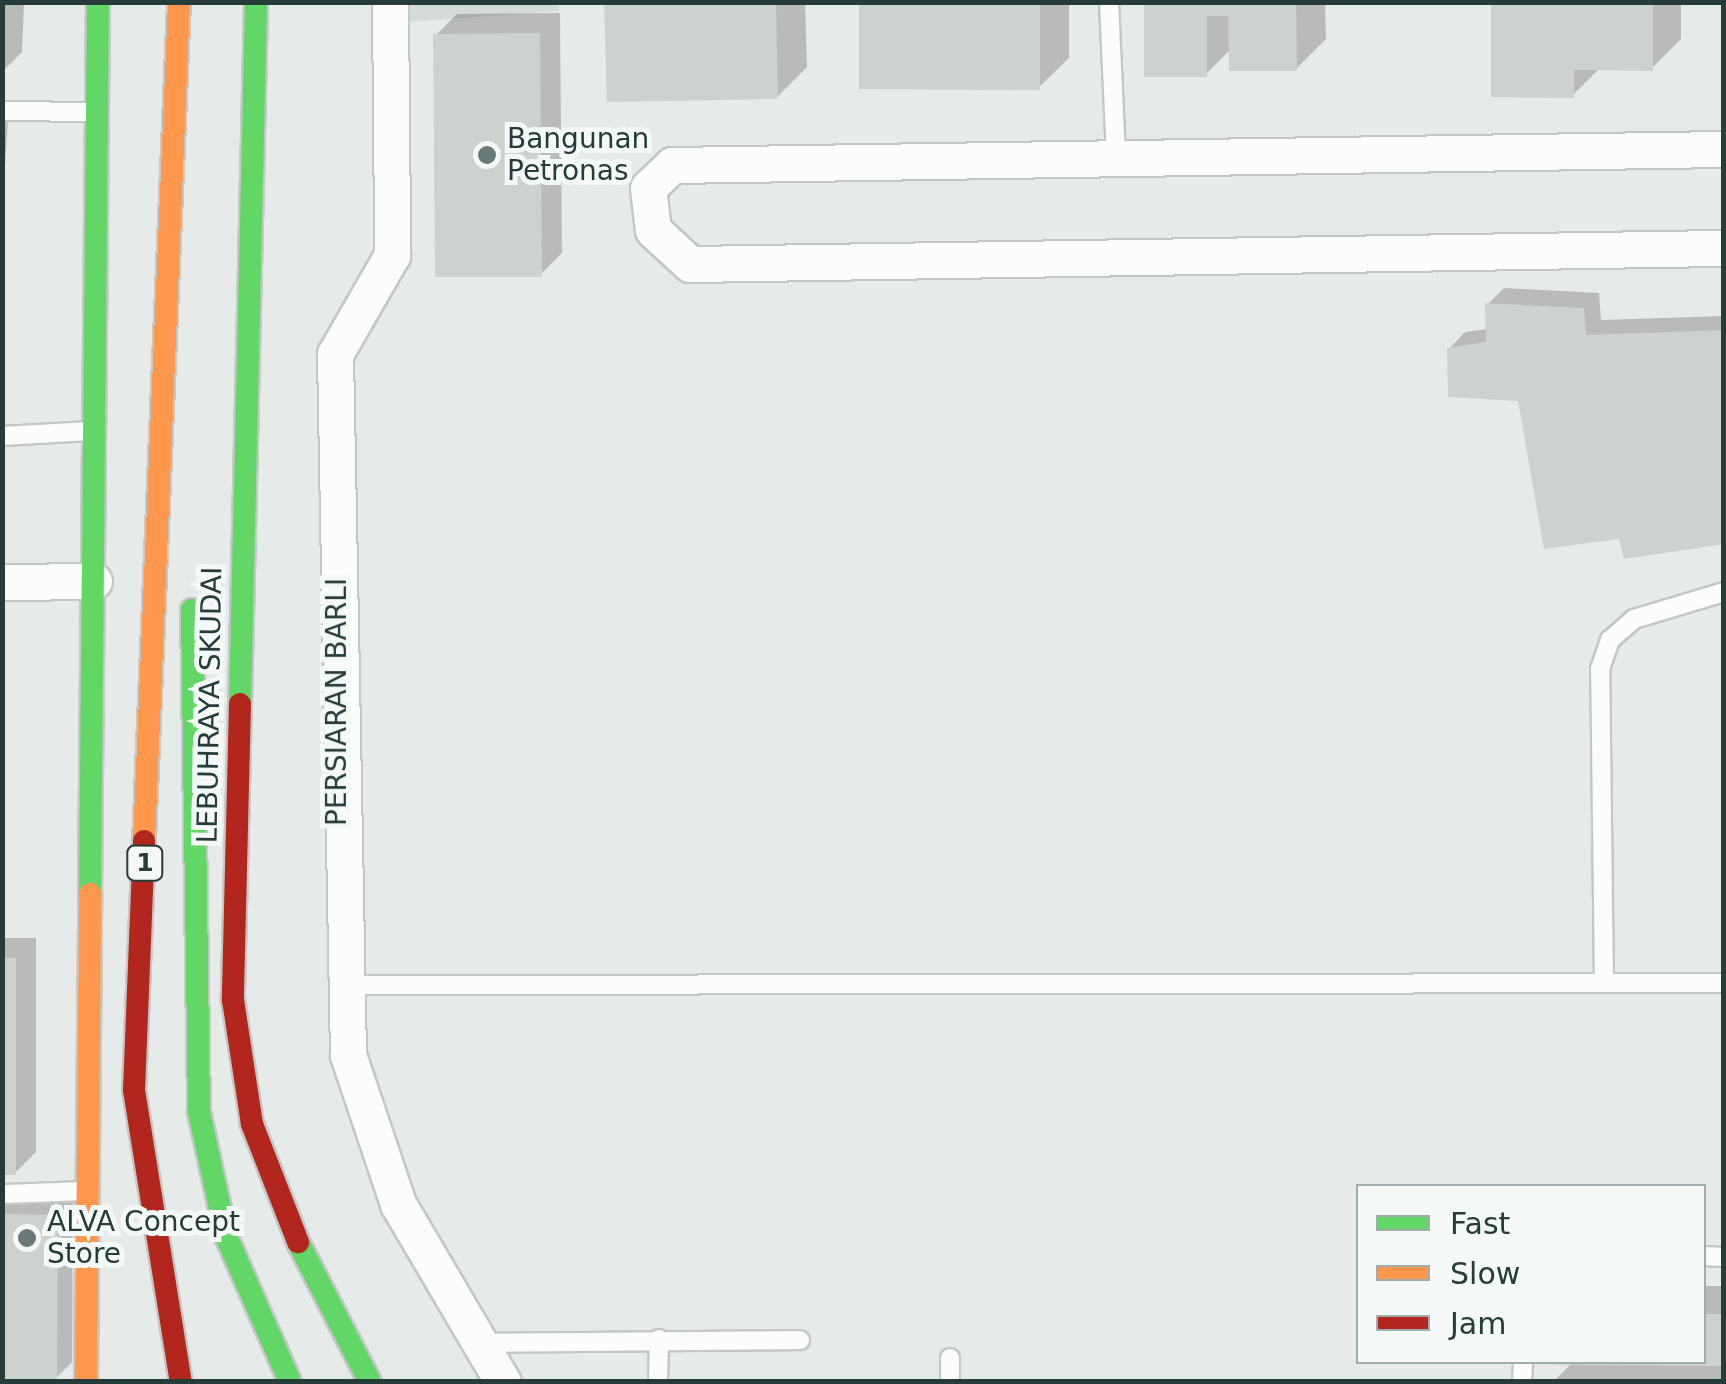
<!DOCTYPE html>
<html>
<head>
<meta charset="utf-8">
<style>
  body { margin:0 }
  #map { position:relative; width:1726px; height:1384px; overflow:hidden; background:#e6eae9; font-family:"DejaVu Sans",sans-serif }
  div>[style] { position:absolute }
  .built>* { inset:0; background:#d4dbd9 }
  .shadow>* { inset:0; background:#0003 }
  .building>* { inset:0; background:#cdd1d0 }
  .roads { filter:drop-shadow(2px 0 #c3c7c6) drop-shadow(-2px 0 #c3c7c6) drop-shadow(0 2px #c3c7c6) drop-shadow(0 -2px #c3c7c6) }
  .lane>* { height:18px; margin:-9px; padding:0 9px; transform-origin:9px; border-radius:9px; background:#fbfcfc }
  .street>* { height:35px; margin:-17.5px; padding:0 17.5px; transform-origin:17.5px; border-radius:17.5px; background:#fbfcfc }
  .fast>* { height:22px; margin:-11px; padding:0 11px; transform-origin:11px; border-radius:11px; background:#63d668 }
  .slow>* { height:22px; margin:-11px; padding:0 11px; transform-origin:11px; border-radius:11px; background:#ff974d }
  .jam>* { height:22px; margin:-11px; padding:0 11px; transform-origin:11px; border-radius:11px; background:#b3261e }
  .dots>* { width:28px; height:28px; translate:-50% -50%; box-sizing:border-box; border:5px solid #f4f9f7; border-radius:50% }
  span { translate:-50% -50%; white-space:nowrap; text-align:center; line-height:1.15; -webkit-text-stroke:10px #f4f9f7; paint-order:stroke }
  .shield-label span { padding:2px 8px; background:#f4f9f7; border:2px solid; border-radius:8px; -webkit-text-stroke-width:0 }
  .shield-label { font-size:25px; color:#253c3b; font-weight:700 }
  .poi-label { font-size:28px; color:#253c3b }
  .left { translate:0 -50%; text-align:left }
  .street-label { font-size:28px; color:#253c3b }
  .frame { position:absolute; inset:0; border:5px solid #253c3b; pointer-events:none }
  .legend { position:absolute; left:1356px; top:1184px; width:350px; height:180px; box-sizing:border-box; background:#f4f9f7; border:2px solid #a1adac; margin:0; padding:12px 18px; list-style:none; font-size:30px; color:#253c3b }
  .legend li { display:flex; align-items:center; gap:20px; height:50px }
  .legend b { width:50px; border:2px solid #a1adac }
</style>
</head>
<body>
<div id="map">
  <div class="built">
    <i style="clip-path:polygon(408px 3px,559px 3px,559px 11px,408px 22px)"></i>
  </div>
  <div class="shadow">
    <i style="clip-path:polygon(2px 2px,24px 2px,22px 52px,2px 72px)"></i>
    <i style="clip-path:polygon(607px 2px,805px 2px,807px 67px,777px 97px)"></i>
    <i style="clip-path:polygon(862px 2px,1069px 2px,1069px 58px,1039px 87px)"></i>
    <i style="clip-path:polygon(1146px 2px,1325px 2px,1326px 39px,1296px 69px,1231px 49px,1206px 74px)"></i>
    <i style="clip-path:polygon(1494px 2px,1681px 2px,1681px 39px,1652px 68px,1600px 68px,1573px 95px)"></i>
    <i style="clip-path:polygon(560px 13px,562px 253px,541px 274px,436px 35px,457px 14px)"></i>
    <i style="clip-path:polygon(2px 118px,8px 118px,2px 214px)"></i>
    <i style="clip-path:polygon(1504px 288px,1599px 293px,1601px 320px,1724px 316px,1724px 542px,1621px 537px,1520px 399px,1449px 349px,1465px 332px,1488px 329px,1488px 304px)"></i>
    <i style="clip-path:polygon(2px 938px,36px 938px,36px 1152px,15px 1173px,2px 1173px)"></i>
    <i style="clip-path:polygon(2px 1199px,73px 1200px,72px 1362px,56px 1378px,2px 1377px)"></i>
    <i style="clip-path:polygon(1704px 1286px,1724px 1286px,1724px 1382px,1553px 1382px,1572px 1363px,1538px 1363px,1704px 1362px)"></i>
  </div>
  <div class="building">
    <i style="clip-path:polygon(604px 2px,776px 2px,778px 99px,607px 102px)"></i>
    <i style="clip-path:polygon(859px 2px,1040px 2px,1040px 90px,859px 89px)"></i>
    <i style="clip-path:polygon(1144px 2px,1296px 2px,1297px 71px,1229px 71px,1228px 16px,1207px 16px,1207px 77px,1144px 77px)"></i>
    <i style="clip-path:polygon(1491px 2px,1653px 2px,1653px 71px,1574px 70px,1574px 98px,1491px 97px)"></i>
    <i style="clip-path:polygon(540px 33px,542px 277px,435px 277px,433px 34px)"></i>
    <i style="clip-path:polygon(1485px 303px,1584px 308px,1586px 335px,1724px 330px,1724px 544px,1624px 559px,1619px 539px,1544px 549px,1518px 401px,1448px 397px,1447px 348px,1486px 342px)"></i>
    <i style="clip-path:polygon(2px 958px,16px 958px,16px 1175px,2px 1175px)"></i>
    <i style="clip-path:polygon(2px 1214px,58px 1215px,57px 1380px,2px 1380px)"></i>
    <i style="clip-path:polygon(1704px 1314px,1724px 1314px,1724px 1366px,1535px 1365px,1704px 1362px)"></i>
  </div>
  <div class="roads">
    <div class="lane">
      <i style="left:1109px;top:2px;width:156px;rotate:87.4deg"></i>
      <i style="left:2px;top:111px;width:90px;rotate:0.6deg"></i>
      <i style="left:2px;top:436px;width:88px;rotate:-3.3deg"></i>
      <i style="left:1604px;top:983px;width:314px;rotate:-90.7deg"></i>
      <i style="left:1600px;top:669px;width:31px;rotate:-71deg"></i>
      <i style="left:1610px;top:640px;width:32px;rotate:-41deg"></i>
      <i style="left:1634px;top:619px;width:94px;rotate:-16.7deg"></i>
      <i style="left:344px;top:985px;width:1380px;rotate:-0.08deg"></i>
      <i style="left:2px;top:1194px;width:81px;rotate:-2.1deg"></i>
      <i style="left:1704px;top:1256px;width:20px;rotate:3deg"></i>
      <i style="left:475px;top:1343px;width:325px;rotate:-0.5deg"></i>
      <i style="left:658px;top:1382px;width:43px;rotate:-88.7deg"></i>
      <i style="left:950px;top:1382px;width:24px;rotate:-90deg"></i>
      <i style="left:1522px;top:1382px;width:20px;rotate:-87deg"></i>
    </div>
    <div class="street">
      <i style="left:390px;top:2px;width:253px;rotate:89.5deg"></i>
      <i style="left:392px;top:255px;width:114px;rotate:119.9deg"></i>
      <i style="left:335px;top:354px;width:701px;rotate:88.94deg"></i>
      <i style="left:348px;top:1055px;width:157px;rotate:71.4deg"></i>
      <i style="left:398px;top:1204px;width:207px;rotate:59.5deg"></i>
      <i style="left:1724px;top:149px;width:1052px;rotate:179.13deg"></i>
      <i style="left:672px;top:165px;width:33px;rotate:136deg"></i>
      <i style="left:648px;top:188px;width:42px;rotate:83.2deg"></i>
      <i style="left:653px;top:230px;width:50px;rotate:42.6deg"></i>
      <i style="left:690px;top:264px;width:1034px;rotate:-0.89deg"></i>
      <i style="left:2px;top:582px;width:92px;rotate:-0.6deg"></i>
    </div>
    <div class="fast">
      <i style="left:192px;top:610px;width:502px;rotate:89.2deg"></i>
      <i style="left:199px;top:1112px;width:127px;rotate:77.7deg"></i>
      <i style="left:226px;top:1236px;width:159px;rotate:66.3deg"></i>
      <i style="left:240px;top:704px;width:702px;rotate:-88.69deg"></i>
      <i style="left:90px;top:894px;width:892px;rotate:-89.49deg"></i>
      <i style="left:298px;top:1242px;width:157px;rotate:62.8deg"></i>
    </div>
    <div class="slow">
      <i style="left:144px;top:841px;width:840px;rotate:-87.61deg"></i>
      <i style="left:86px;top:1382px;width:488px;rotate:-89.5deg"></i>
    </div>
    <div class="jam">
      <i style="left:240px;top:704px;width:296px;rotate:91.4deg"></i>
      <i style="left:233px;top:1000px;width:125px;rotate:81.3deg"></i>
      <i style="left:252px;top:1124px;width:127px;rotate:68.7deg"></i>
      <i style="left:144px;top:841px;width:249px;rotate:92.3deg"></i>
      <i style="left:134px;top:1090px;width:296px;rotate:80.9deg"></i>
    </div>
  </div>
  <div class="dots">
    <i style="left:487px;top:155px;background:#697978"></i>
    <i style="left:27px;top:1238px;background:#697978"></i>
  </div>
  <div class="shield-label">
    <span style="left:145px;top:863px">1</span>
  </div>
  <div class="poi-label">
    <span class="left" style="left:507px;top:155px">Bangunan<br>Petronas</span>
    <span class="left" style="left:47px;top:1238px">ALVA Concept<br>Store</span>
  </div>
  <div class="street-label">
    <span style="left:337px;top:702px;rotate:-90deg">PERSIARAN BARLI</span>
    <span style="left:210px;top:705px;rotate:-89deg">LEBUHRAYA SKUDAI</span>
  </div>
  <div class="frame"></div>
  <ul class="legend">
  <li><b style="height:12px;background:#63d668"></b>Fast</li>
  <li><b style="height:12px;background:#ff974d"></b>Slow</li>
  <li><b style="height:12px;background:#b3261e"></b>Jam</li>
  </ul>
</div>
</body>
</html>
